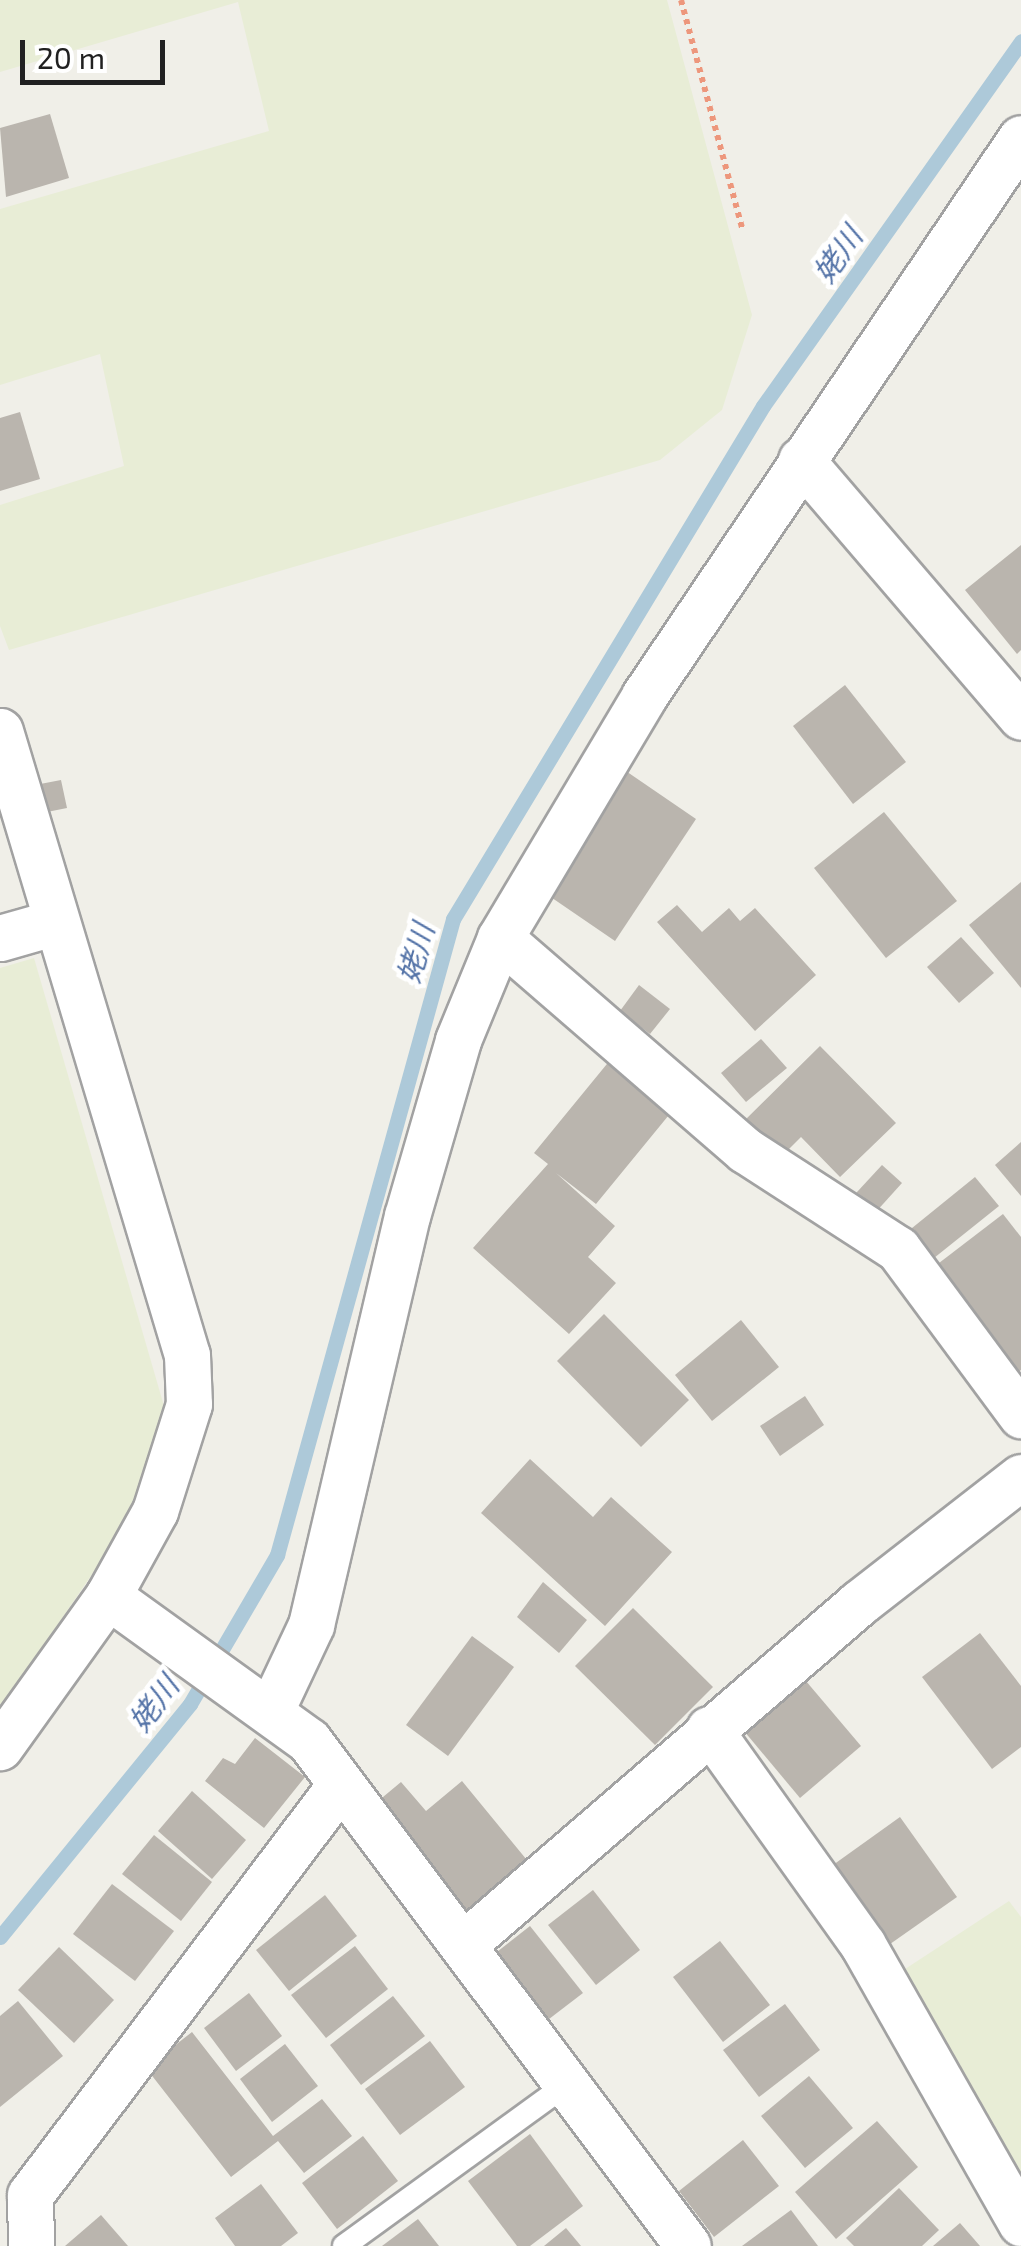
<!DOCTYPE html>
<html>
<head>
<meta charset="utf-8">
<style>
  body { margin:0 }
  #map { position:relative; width:1021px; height:2246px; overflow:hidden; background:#f0efe8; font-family:"Exo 2","Noto Sans JP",sans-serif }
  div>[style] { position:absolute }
  .farmland>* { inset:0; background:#e8edd6 }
  .stream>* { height:15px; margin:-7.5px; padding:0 7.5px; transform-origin:7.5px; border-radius:7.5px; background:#adc9d9 }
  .building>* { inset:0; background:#bab5ae }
  .path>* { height:6px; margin-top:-3px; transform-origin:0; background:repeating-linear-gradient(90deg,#ed977c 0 5px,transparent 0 10px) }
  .roads { filter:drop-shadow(2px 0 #a2a2a2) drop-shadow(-2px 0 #a2a2a2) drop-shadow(0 2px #a2a2a2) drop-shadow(0 -2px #a2a2a2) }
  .service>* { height:22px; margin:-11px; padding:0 11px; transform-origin:11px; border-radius:11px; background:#fff }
  .minor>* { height:45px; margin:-22.5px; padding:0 22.5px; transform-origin:22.5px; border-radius:22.5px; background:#fff }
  span { translate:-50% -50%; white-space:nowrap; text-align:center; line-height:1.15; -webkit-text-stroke:9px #fff; paint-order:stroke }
  .water-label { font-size:30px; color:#5574a8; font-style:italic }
  .scale { position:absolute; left:20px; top:40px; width:145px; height:45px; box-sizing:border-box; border:5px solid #212121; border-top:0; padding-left:12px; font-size:30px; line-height:35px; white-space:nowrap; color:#212121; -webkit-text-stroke:8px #fff; paint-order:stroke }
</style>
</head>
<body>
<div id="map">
  <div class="farmland">
    <i style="clip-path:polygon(0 0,667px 0,752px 315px,722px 410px,660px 460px,9px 650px,0 626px,0 505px,124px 466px,100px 354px,0 385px,0 209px,269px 131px,238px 2px,0 72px)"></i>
    <i style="clip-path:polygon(34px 958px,164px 1406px,136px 1510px,0 1709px,0 968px)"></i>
    <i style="clip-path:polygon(1009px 1901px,1021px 1917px,1021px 2188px,899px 1973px)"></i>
  </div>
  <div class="stream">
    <i style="left:0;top:1937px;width:301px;rotate:-50.8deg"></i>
    <i style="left:190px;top:1704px;width:173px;rotate:-59.7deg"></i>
    <i style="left:277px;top:1555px;width:660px;rotate:-74.53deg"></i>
    <i style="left:453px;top:919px;width:599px;rotate:-58.86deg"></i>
    <i style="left:763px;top:406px;width:447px;rotate:-54.7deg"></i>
  </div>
  <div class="building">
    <i style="clip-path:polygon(50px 114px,69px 178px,6px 197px,0 128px)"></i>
    <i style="clip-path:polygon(20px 412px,40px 479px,0 491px,0 418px)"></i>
    <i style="clip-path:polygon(1021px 545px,1021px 650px,1017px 654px,965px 590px)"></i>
    <i style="clip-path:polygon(845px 685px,906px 762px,853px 804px,793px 726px)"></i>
    <i style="clip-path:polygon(620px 767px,696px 819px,615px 941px,539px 889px)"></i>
    <i style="clip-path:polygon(61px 780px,67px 808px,42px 813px,35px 785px)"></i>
    <i style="clip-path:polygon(884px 812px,957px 901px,886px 958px,814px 868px)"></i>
    <i style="clip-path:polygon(1021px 882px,1021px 988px,969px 925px)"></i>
    <i style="clip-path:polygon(677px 905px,702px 932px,729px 908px,740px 921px,755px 908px,816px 975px,755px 1031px,657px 922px)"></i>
    <i style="clip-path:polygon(961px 937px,994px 973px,959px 1003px,927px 967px)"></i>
    <i style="clip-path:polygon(639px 985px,670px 1009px,650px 1034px,620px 1011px)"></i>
    <i style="clip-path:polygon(761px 1039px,787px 1068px,746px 1102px,721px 1073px)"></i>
    <i style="clip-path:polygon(820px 1046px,896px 1123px,840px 1177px,801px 1137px,778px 1160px,742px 1123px)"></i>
    <i style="clip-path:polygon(611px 1059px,673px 1110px,596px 1204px,556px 1173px,615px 1226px,588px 1257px,616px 1283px,569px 1334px,473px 1248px,548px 1164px,534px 1153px)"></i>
    <i style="clip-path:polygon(1021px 1142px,1021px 1196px,995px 1165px)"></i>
    <i style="clip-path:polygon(882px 1165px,902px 1183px,865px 1224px,845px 1205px)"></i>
    <i style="clip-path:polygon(975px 1177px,999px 1206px,919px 1270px,896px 1241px)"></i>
    <i style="clip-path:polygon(1003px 1214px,1021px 1237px,1021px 1370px,1008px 1380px,926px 1273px)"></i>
    <i style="clip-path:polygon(604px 1314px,689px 1400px,641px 1447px,557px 1361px)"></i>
    <i style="clip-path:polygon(741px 1320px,779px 1367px,712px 1421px,675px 1375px)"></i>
    <i style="clip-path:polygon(805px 1396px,824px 1425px,780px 1456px,760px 1426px)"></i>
    <i style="clip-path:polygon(530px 1459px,593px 1517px,611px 1497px,672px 1552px,605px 1626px,481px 1513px)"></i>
    <i style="clip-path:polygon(543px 1582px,587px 1620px,559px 1653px,517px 1617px)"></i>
    <i style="clip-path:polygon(633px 1608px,713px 1687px,655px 1745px,575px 1666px)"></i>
    <i style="clip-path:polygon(980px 1633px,1021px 1686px,1021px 1747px,992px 1769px,922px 1677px)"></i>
    <i style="clip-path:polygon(472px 1636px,514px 1667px,448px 1756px,406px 1725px)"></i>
    <i style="clip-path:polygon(800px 1674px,861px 1746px,800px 1798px,739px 1725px)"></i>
    <i style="clip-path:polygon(255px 1738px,305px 1777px,264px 1828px,205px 1781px,223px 1758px,235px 1764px)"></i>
    <i style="clip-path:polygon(462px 1781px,531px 1865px,466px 1919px,371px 1807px,401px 1782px,426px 1811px)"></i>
    <i style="clip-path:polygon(192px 1791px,246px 1840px,212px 1879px,158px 1831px)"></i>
    <i style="clip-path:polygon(900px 1817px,957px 1897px,883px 1949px,826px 1870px)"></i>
    <i style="clip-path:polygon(154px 1835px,212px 1882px,181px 1921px,122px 1874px)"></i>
    <i style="clip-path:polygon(112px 1884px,174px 1931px,135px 1981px,73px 1934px)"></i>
    <i style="clip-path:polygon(593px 1890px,640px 1950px,596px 1985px,548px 1925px)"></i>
    <i style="clip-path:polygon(325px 1895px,357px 1936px,289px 1991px,256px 1950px)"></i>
    <i style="clip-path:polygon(530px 1926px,583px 1993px,536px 2029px,484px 1962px)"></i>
    <i style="clip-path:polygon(720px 1941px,770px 2005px,723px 2042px,673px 1977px)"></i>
    <i style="clip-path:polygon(355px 1946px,388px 1989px,326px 2038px,291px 1995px)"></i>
    <i style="clip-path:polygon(59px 1947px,114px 2000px,74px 2043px,18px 1990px)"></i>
    <i style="clip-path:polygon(249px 1993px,282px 2036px,236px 2071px,204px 2028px)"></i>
    <i style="clip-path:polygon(393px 1996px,425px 2036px,361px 2085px,330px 2045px)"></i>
    <i style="clip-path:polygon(18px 2001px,63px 2056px,0 2107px,0 2016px)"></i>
    <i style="clip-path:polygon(785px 2004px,820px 2050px,759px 2097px,723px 2050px)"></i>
    <i style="clip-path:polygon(192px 2032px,273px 2136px,322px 2099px,352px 2136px,304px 2173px,278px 2141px,231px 2177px,146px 2068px)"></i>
    <i style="clip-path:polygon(430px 2041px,465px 2087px,400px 2135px,365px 2089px)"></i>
    <i style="clip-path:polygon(285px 2044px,318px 2086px,272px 2122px,240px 2079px)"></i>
    <i style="clip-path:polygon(809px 2076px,853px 2128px,805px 2168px,761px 2116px)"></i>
    <i style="clip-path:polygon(877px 2121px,918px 2167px,836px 2239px,795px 2192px)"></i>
    <i style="clip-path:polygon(530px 2134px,583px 2206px,530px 2246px,517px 2246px,468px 2181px)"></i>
    <i style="clip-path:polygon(363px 2136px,398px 2181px,337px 2229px,302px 2183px)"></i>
    <i style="clip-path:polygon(743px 2140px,779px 2186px,714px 2237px,679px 2191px)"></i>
    <i style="clip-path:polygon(261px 2184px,298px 2233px,281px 2246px,235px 2246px,215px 2218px)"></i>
    <i style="clip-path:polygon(899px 2188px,939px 2230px,922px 2246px,854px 2246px,846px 2238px)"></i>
    <i style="clip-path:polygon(791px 2210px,818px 2246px,742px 2246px)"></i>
    <i style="clip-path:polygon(101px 2215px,128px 2246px,65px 2246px)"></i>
    <i style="clip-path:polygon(418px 2219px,439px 2246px,382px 2246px)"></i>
    <i style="clip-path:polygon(960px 2223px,980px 2246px,933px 2246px)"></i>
    <i style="clip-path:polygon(566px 2228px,581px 2246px,544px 2246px)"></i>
  </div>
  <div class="path">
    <i style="left:681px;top:0;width:236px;rotate:75deg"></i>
  </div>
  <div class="roads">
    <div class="service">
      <i style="left:344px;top:2246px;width:276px;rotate:-36deg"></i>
    </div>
    <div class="minor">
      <i style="left:801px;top:460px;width:338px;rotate:49.4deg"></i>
      <i style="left:0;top:731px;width:651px;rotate:73.32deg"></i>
      <i style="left:187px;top:1355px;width:49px;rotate:87.7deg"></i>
      <i style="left:189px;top:1404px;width:112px;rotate:107.6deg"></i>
      <i style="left:155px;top:1511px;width:97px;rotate:118.9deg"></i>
      <i style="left:108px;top:1596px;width:186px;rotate:125.6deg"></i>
      <i style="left:0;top:938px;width:58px;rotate:-15.9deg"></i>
      <i style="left:500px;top:938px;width:324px;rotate:40.9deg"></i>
      <i style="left:745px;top:1150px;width:182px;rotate:32.9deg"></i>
      <i style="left:898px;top:1249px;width:207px;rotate:53.5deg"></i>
      <i style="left:108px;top:1596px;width:248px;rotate:35.8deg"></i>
      <i style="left:309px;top:1741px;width:631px;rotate:53.11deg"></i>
      <i style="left:272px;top:1708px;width:92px;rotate:-64.8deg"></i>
      <i style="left:311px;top:1625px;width:420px;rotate:-76.8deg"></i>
      <i style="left:407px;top:1216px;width:183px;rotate:-73.8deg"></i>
      <i style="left:458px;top:1040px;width:110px;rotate:-67.6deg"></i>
      <i style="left:500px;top:938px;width:282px;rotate:-59.2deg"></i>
      <i style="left:644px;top:696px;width:673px;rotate:-55.96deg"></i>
      <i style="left:709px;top:1729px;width:265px;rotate:54.5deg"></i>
      <i style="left:863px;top:1945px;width:320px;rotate:60.4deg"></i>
      <i style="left:465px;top:1943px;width:520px;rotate:-40.79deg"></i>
      <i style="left:859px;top:1603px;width:205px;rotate:-37.9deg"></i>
      <i style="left:31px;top:2246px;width:51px;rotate:-91.1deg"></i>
      <i style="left:30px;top:2195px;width:515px;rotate:-52.89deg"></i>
    </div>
  </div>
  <div class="water-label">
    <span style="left:837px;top:254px;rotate:-55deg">姥川</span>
    <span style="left:415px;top:953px;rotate:-74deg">姥川</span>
    <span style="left:153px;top:1703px;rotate:-53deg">姥川</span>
  </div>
  <div class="scale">20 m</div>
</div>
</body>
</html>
